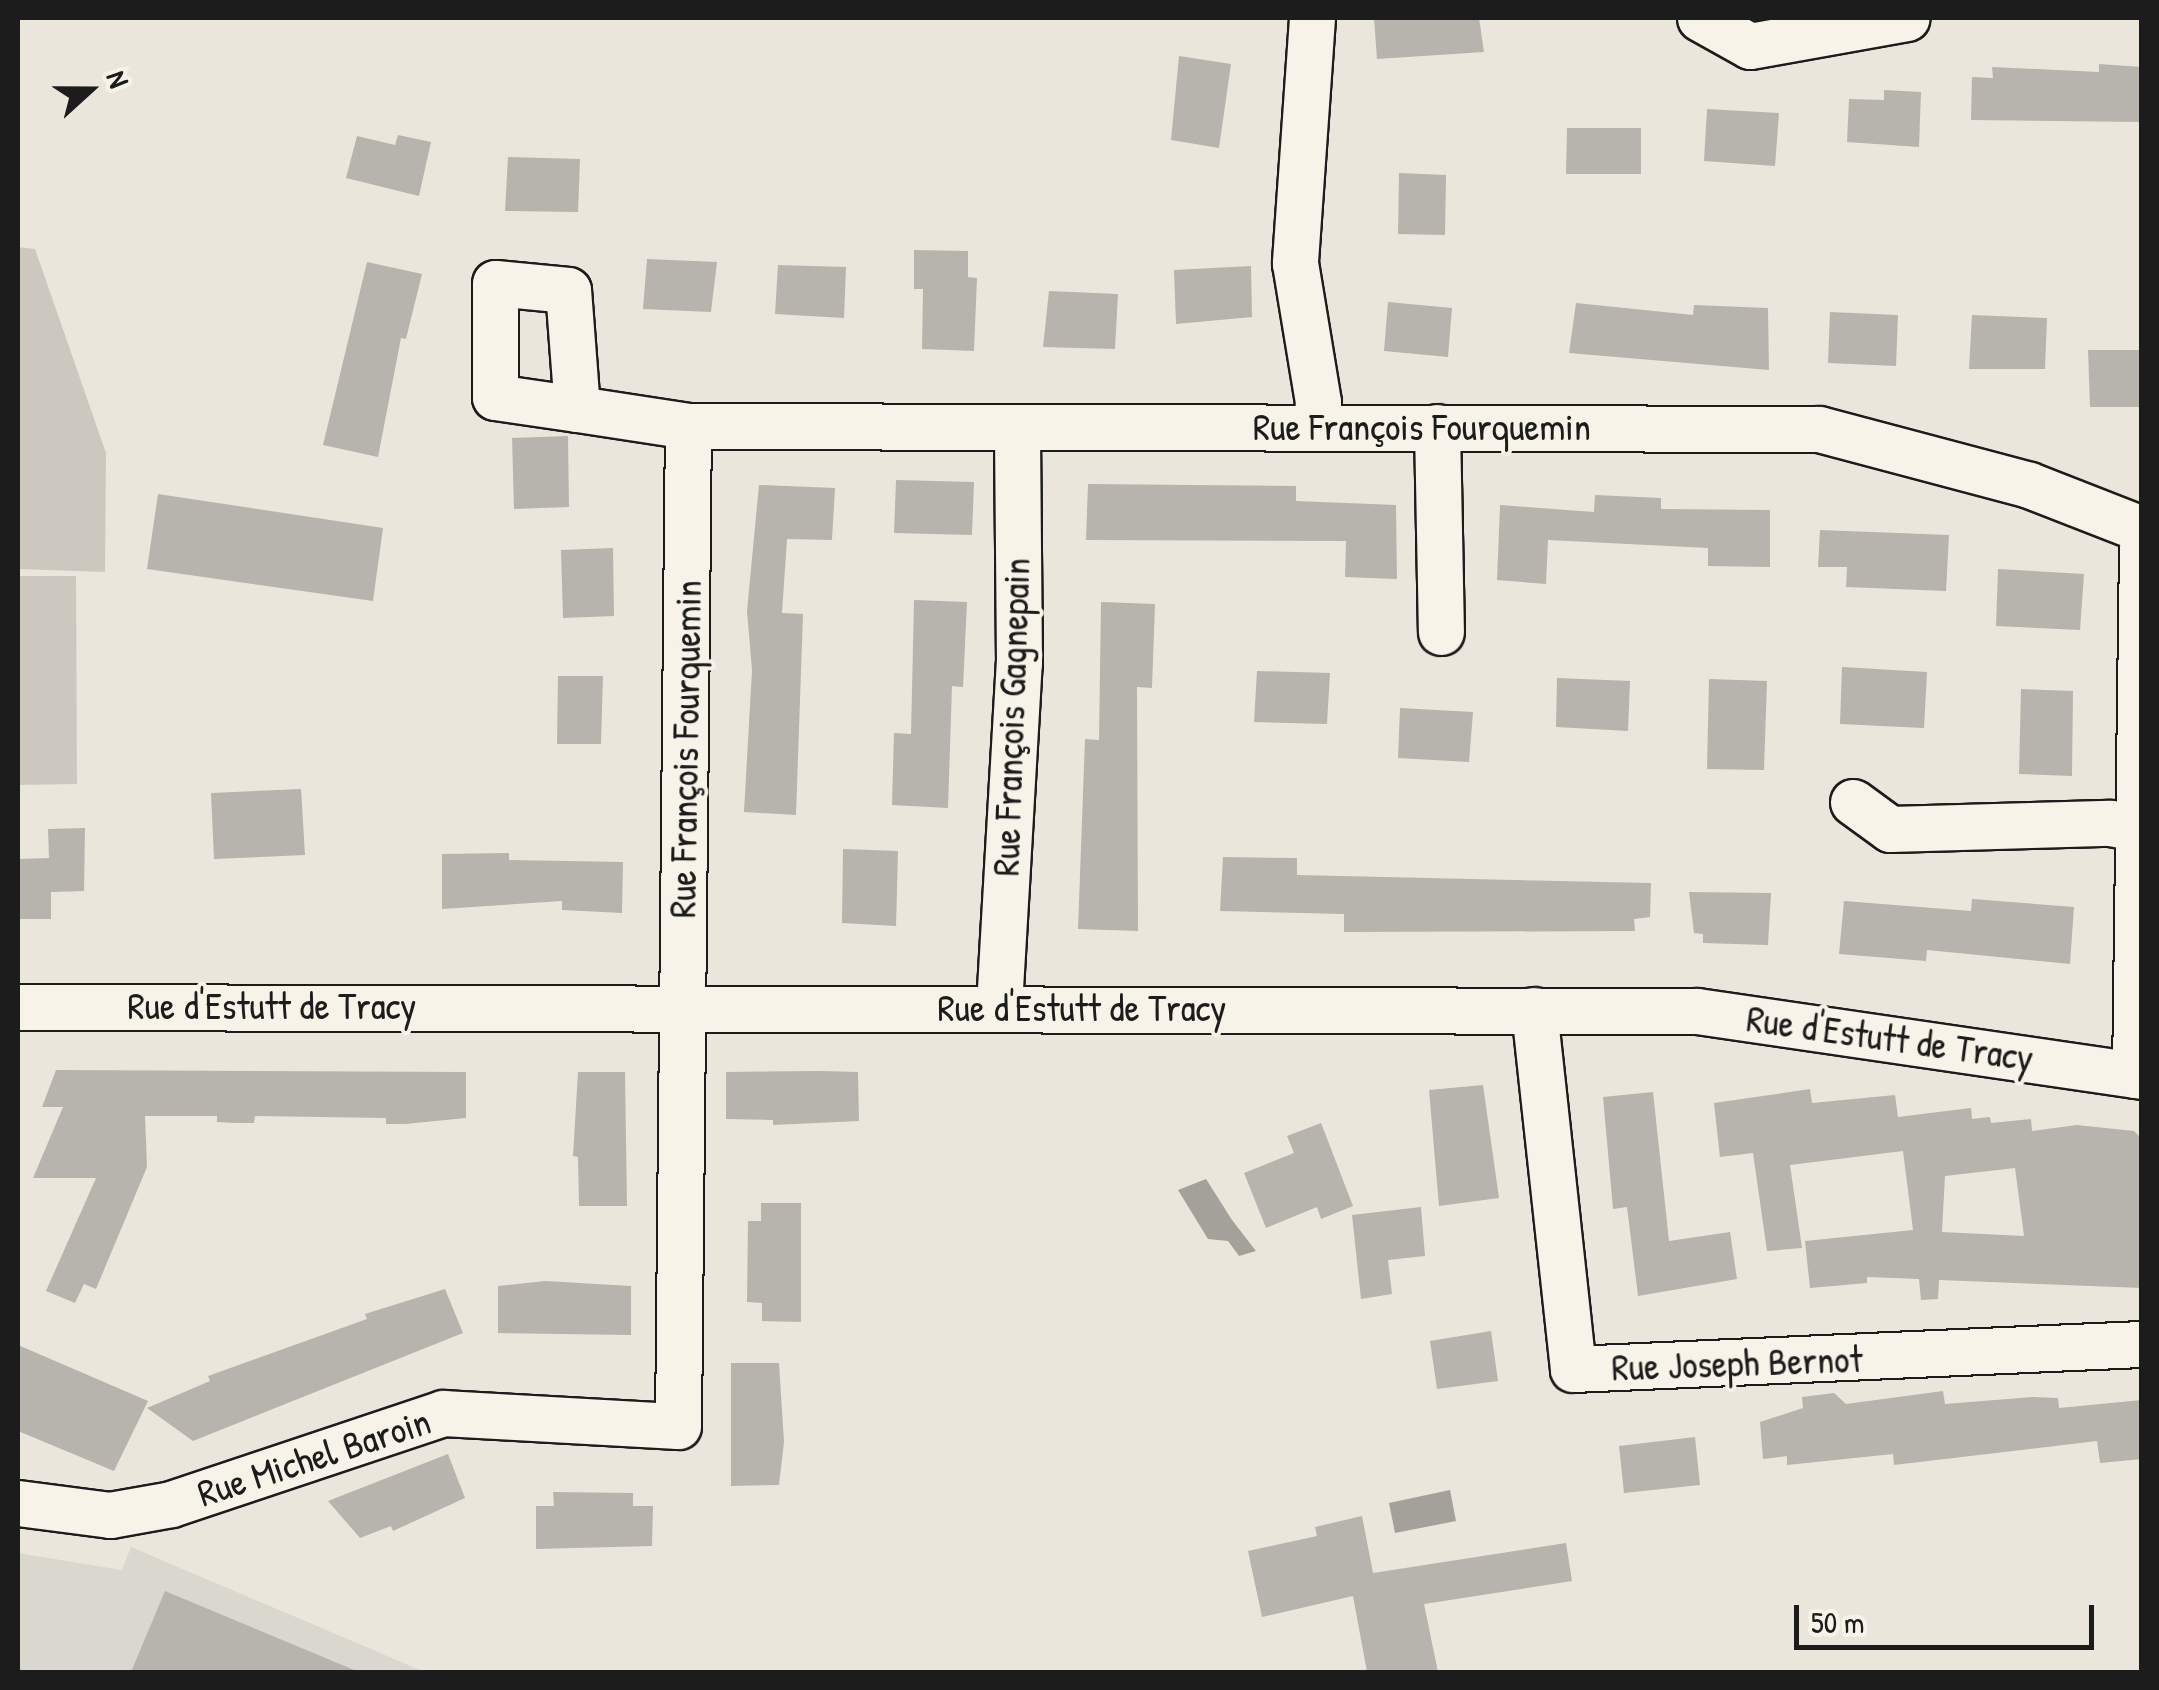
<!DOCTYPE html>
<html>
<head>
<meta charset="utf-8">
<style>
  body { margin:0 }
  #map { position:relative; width:2159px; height:1690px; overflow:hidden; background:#eae6dc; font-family:"Patrick Hand",sans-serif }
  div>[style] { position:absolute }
  .built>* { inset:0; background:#dad7ce }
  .green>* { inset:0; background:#ccc8c0 }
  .water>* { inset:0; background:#a3a19a }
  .building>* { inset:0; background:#b6b4ac }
  .roads { filter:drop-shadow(2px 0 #1c1c1c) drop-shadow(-2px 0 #1c1c1c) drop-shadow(0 2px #1c1c1c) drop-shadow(0 -2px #1c1c1c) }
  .minor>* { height:45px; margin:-22.5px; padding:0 22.5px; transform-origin:22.5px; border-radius:22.5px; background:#f7f3e8 }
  span { translate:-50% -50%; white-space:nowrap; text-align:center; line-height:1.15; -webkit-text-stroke:8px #f7f3e8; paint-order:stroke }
  .street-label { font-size:38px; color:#1c1c1c }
  .frame { position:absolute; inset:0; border:20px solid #1c1c1c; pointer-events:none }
  .north { position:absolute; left:40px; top:40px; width:100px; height:100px; -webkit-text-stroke:8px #f7f3e8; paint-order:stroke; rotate:69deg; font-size:28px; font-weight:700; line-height:40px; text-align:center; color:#1c1c1c }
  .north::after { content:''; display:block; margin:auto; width:35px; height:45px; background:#1c1c1c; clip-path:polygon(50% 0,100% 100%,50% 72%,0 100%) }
  .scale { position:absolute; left:1794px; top:1605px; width:300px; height:45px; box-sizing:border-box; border:5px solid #1c1c1c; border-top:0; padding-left:12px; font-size:30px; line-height:35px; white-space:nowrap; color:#1c1c1c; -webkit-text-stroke:8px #f7f3e8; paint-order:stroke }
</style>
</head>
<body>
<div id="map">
  <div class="built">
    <i style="clip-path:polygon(131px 1547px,425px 1672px,18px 1672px,18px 1553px,122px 1570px)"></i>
  </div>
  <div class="green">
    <i style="clip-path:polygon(18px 247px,35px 249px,106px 453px,105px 572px,18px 569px)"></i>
    <i style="clip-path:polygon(18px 576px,76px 576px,77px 784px,18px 785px)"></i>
  </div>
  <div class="water">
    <i style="clip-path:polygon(1206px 1179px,1232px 1220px,1256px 1251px,1239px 1256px,1228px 1241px,1208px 1239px,1178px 1190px)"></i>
    <i style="clip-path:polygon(1450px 1490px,1456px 1521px,1395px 1533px,1389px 1503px)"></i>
  </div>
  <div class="building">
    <i style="clip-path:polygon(1374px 18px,1479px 18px,1484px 52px,1377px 59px)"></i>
    <i style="clip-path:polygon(1179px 56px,1231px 64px,1219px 148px,1171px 140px)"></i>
    <i style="clip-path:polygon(2099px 64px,2142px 67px,2142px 122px,1971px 120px,1972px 77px,1993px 78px,1992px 67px,2099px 72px)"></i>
    <i style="clip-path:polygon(1884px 90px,1921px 92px,1919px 147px,1847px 142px,1849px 99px,1884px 100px)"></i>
    <i style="clip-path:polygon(1707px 109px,1779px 113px,1775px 166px,1704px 161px)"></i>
    <i style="clip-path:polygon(1567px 128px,1641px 128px,1641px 174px,1566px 174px)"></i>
    <i style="clip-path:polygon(398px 135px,431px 142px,419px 196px,346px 178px,357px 136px,395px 145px)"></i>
    <i style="clip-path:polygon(508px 157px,580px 159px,578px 212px,505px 211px)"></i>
    <i style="clip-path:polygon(1399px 173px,1446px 175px,1445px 235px,1398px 234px)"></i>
    <i style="clip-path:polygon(914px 250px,968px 251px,968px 277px,977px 278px,974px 351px,922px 349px,923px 289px,914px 289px)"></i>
    <i style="clip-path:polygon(647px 259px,717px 262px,711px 312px,643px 309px)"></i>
    <i style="clip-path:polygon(367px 262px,422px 274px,406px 339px,401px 338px,378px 457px,323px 445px)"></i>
    <i style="clip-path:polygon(778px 265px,846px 267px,844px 318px,775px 314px)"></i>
    <i style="clip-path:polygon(1251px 266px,1252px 317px,1176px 324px,1174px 270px)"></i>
    <i style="clip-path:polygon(1049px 291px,1118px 294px,1115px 349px,1043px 347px)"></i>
    <i style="clip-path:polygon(1388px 302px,1452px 308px,1448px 357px,1384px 351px)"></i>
    <i style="clip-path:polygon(1576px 303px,1693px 315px,1694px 305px,1768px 308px,1769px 370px,1569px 353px)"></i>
    <i style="clip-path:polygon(1830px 312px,1898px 315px,1896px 366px,1828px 363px)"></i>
    <i style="clip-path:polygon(1972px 315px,2047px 318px,2045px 369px,1969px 369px)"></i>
    <i style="clip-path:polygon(2088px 350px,2142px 350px,2142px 407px,2090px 407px)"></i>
    <i style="clip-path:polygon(568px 436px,569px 507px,514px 509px,512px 438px)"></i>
    <i style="clip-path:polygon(896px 480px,974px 482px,972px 535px,894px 533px)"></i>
    <i style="clip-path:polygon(1088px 484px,1296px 486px,1296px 501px,1396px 505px,1397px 579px,1345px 577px,1346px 541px,1086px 540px)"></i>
    <i style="clip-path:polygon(759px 485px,835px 488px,832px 540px,787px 539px,782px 613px,803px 614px,796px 815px,744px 812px,752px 670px,747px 611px)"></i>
    <i style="clip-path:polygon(158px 494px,383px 528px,373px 601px,147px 569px)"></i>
    <i style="clip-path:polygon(1595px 495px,1661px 498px,1661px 509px,1770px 510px,1770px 567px,1708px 566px,1708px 548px,1548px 540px,1546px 584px,1497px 580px,1500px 505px,1594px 512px)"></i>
    <i style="clip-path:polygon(1820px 530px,1949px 535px,1946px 591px,1846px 587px,1847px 567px,1818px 567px)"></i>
    <i style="clip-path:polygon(613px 548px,614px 616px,563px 618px,561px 550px)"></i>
    <i style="clip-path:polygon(1998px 569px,2084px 574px,2080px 630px,1996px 626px)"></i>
    <i style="clip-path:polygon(914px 600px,967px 602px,963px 687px,952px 686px,948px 808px,892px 805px,894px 733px,911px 734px)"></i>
    <i style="clip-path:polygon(1101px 602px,1155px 604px,1152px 688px,1137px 687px,1138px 931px,1078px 929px,1085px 739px,1099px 740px)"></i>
    <i style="clip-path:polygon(1842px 667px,1927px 672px,1924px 728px,1840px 724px)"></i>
    <i style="clip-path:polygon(1257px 671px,1330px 673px,1327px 724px,1254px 722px)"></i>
    <i style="clip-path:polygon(558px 676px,603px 676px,601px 744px,557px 744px)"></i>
    <i style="clip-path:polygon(1557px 678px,1630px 681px,1628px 731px,1556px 727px)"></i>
    <i style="clip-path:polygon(1709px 679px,1767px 681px,1764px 770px,1707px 769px)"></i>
    <i style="clip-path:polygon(2021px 689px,2073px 691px,2072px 776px,2019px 774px)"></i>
    <i style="clip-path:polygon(1400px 708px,1473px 712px,1469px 762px,1398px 758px)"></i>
    <i style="clip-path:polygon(301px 789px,305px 855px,214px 859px,211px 793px)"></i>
    <i style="clip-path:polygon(85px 828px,84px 891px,51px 892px,51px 919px,18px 919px,18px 859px,49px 858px,48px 829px)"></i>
    <i style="clip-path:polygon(843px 849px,898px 851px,896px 926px,842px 923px)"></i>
    <i style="clip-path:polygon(509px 853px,509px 860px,623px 862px,622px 913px,562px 910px,562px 901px,442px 909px,442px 854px)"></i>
    <i style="clip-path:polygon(1223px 857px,1297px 858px,1297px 875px,1651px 883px,1650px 917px,1634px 919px,1635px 931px,1344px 932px,1344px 914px,1220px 911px)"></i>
    <i style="clip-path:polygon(1689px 892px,1771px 893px,1768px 945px,1703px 943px,1703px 934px,1694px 933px)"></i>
    <i style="clip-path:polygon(1972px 899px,2074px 907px,2070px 964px,1927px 950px,1926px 961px,1839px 954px,1844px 901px,1971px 911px)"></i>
    <i style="clip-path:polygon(56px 1070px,466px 1072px,466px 1118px,405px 1124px,386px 1124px,386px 1118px,255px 1116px,254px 1123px,236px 1123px,217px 1122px,217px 1116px,145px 1116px,147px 1167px,96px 1289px,84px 1284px,75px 1303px,46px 1291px,96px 1178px,33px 1178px,63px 1107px,42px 1107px)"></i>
    <i style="clip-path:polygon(821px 1071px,858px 1072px,859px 1121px,773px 1125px,773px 1120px,726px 1119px,726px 1072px)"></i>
    <i style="clip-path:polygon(578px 1072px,625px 1072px,627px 1206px,579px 1206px,578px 1157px,573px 1156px)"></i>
    <i style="clip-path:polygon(1483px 1085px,1499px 1198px,1439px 1206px,1429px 1090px)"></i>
    <i style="clip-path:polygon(evenodd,1810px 1089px,1812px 1103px,1895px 1095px,1898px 1117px,1971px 1108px,1972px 1119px,1990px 1117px,1991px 1123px,2031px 1119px,2032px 1131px,2077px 1125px,2134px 1131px,2142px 1139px,2142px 1288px,1939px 1280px,1938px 1299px,1921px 1300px,1919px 1279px,1867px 1277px,1867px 1283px,1810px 1288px,1805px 1241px,1913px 1230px,1903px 1151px,1790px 1165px,1802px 1248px,1767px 1251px,1753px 1153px,1720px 1157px,1714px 1103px,1810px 1089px,2015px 1168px,2024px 1236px,1942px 1232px,1945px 1176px,2015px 1168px)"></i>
    <i style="clip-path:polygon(1653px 1092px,1669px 1241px,1730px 1232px,1737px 1279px,1638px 1296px,1627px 1207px,1613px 1209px,1603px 1097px)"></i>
    <i style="clip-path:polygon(1321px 1123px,1353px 1206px,1321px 1219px,1317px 1207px,1266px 1228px,1244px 1173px,1294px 1153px,1287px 1136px)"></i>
    <i style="clip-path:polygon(761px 1203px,801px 1203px,801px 1322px,762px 1321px,762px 1303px,747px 1302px,748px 1221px,761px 1221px)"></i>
    <i style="clip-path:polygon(1421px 1207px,1425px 1256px,1388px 1260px,1392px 1294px,1361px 1299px,1352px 1215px)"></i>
    <i style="clip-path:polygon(545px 1281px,631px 1286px,631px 1335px,498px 1333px,498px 1286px)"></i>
    <i style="clip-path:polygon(445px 1289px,463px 1333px,193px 1441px,147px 1408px,210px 1381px,208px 1376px,367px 1319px,365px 1314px)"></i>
    <i style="clip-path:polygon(1491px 1331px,1498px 1381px,1437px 1389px,1430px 1341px)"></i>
    <i style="clip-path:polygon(18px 1345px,148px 1401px,114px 1471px,18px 1431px)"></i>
    <i style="clip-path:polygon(731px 1363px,779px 1363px,784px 1442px,779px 1485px,731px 1486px)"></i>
    <i style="clip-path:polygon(1943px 1391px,1945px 1404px,2033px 1397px,2058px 1398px,2059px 1408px,2142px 1400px,2142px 1459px,2100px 1463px,2097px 1441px,1894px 1465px,1893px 1454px,1787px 1465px,1787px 1456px,1763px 1459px,1760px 1422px,1803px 1408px,1802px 1397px,1834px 1393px,1846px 1404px)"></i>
    <i style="clip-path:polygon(1695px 1437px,1700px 1485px,1624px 1493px,1619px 1446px)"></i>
    <i style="clip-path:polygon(448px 1454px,465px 1498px,393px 1531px,391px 1526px,360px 1538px,328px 1501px)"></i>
    <i style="clip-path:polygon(553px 1492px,633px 1493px,633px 1506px,653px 1506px,652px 1546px,536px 1549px,536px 1506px,554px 1506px)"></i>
    <i style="clip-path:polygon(1362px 1516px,1373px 1573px,1566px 1543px,1572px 1581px,1424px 1604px,1438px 1672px,1367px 1672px,1353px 1596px,1262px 1617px,1248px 1551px,1317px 1536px,1315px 1527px)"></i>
    <i style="clip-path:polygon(165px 1591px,359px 1672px,131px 1672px)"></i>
  </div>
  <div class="roads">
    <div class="minor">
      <i style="left:1312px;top:18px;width:246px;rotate:94deg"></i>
      <i style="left:1295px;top:263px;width:141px;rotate:80.6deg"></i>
      <i style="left:1318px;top:402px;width:24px;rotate:95deg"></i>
      <i style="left:1700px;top:18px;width:57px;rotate:29.2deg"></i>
      <i style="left:1750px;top:46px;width:159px;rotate:-10.1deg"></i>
      <i style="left:577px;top:409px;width:119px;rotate:-94.3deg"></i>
      <i style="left:568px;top:290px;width:73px;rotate:-174.5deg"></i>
      <i style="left:495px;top:283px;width:114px;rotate:90deg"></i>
      <i style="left:495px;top:397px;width:83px;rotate:8.3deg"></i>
      <i style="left:577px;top:409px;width:112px;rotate:8.7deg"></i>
      <i style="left:688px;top:426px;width:1131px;rotate:0.15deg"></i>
      <i style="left:1819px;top:429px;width:217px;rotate:14.9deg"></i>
      <i style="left:2029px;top:485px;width:121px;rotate:21.3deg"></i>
      <i style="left:1437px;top:427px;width:205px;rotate:88.9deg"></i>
      <i style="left:1853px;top:802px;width:46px;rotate:36.1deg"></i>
      <i style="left:1890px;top:829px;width:220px;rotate:-1.6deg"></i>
      <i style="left:2110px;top:823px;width:29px;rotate:10deg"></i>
      <i style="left:999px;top:1006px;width:344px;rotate:-86.7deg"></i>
      <i style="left:1019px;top:663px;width:236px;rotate:-90.5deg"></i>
      <i style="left:18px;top:1007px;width:1679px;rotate:0.14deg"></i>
      <i style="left:1697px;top:1011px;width:450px;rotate:8.3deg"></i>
      <i style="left:1534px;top:1010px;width:361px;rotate:83.8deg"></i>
      <i style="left:1573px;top:1369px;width:570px;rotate:-2.52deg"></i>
      <i style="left:2135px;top:1075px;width:528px;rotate:-89.24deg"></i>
      <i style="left:18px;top:1503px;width:93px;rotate:7.4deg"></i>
      <i style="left:110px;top:1515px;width:62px;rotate:-10.2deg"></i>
      <i style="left:171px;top:1504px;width:287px;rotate:-18.5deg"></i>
      <i style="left:443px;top:1413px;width:235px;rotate:3.2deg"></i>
      <i style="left:678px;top:1426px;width:1000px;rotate:-89.43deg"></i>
    </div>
  </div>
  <div class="street-label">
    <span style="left:1422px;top:427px">Rue François Fourquemin</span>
    <span style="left:1011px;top:717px;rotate:-88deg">Rue François Gagnepain</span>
    <span style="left:685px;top:749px;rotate:-89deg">Rue François Fourquemin</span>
    <span style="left:272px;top:1006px">Rue d'Estutt de Tracy</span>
    <span style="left:1082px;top:1008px">Rue d'Estutt de Tracy</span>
    <span style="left:1890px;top:1038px;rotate:8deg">Rue d'Estutt de Tracy</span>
    <span style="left:1737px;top:1363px;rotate:-2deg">Rue Joseph Bernot</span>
    <span style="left:314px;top:1457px;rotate:-18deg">Rue Michel Baroin</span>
  </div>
  <div class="frame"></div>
  <div class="north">N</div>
  <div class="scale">50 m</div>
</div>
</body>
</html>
